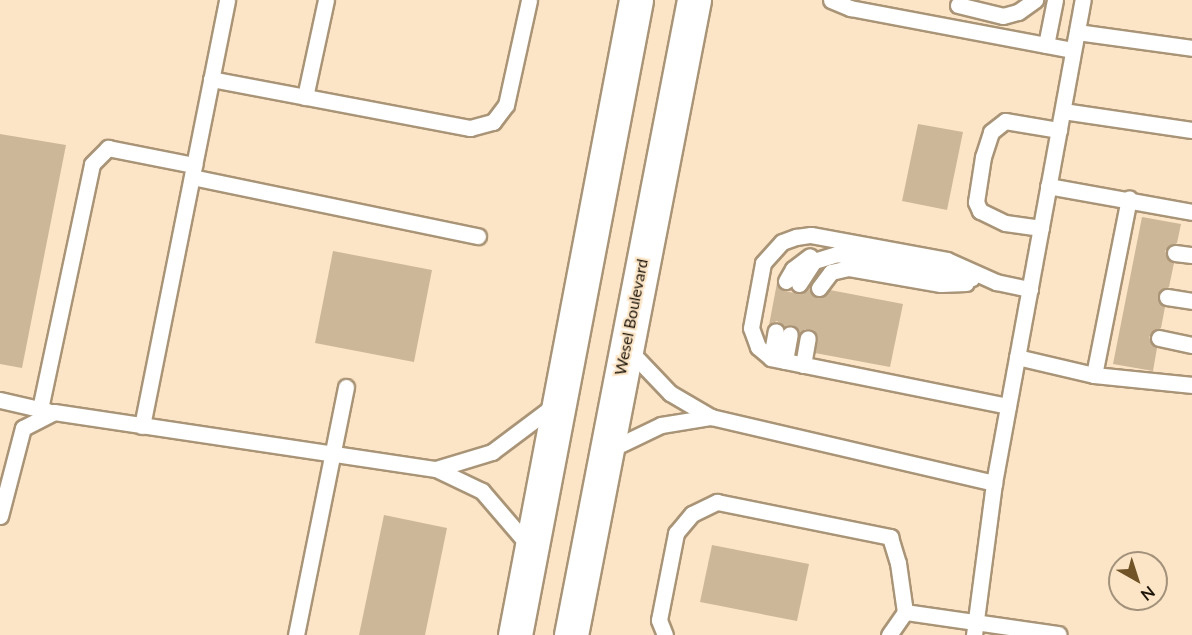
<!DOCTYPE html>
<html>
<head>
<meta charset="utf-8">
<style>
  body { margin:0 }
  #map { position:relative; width:1192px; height:635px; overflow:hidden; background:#fce5c6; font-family:Lato,sans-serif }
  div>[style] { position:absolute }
  .building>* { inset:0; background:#cdb799 }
  .roads { filter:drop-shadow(2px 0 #a99477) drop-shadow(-2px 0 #a99477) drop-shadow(0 2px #a99477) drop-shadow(0 -2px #a99477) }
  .lane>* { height:15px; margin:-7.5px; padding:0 7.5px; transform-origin:7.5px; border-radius:7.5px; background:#fff }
  .secondary>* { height:33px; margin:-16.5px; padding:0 16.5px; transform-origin:16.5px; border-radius:16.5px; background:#fff }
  span { translate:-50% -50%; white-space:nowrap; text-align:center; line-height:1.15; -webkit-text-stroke:4.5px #fce5c6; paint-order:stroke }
  .street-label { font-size:16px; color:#1d150a }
  .north { position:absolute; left:1108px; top:551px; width:60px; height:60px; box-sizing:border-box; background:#fce5c6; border:2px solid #a3927b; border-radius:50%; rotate:141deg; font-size:16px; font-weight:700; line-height:24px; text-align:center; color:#1d150a }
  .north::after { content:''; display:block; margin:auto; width:21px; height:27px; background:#705327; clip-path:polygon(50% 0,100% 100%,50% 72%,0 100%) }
</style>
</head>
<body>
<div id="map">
  <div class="building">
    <i style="clip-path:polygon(918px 124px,963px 132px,947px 210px,902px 201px)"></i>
    <i style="clip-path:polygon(0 134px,66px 145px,22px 368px,0 364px)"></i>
    <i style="clip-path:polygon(1142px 217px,1181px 224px,1177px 243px,1165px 251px,1174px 263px,1169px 287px,1158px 295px,1165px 307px,1161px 328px,1149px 337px,1157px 348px,1153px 371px,1113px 364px)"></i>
    <i style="clip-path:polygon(333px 251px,432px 270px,414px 362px,315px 343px)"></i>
    <i style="clip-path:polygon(777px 283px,782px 290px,798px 294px,810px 286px,817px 298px,830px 290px,903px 304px,890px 367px,815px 353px,818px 339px,814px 330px,805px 329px,800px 334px,792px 325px,784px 326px,777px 321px,769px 325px)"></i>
    <i style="clip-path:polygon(384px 515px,447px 528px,425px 635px,359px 635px)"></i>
    <i style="clip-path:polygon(712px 545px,809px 564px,797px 621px,700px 602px)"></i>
  </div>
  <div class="roads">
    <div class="lane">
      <i style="left:831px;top:0;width:21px;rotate:23deg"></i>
      <i style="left:850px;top:8px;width:227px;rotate:10.7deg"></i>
      <i style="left:958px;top:5px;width:46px;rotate:13.7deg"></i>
      <i style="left:1003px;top:16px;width:16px;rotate:-15deg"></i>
      <i style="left:1018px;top:12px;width:21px;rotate:-35deg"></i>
      <i style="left:1077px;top:32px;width:116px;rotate:7.9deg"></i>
      <i style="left:1046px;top:45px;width:46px;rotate:-78.7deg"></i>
      <i style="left:211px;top:79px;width:264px;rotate:10.7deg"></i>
      <i style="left:470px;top:128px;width:24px;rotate:-15deg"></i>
      <i style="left:493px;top:122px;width:21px;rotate:-53deg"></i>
      <i style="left:506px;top:105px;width:107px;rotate:-77.6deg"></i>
      <i style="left:305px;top:97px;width:99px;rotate:-77.8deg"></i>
      <i style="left:1063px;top:111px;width:130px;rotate:8.4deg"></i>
      <i style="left:192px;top:177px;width:292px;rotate:11.7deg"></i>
      <i style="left:1048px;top:186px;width:146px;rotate:10.2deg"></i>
      <i style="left:1041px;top:228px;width:36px;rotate:-172deg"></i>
      <i style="left:1005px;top:223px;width:28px;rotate:-154deg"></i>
      <i style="left:980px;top:211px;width:10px;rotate:-114deg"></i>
      <i style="left:976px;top:202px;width:46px;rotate:-81.2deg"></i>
      <i style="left:983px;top:157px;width:26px;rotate:-72deg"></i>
      <i style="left:991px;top:132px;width:18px;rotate:-38deg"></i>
      <i style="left:1005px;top:121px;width:55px;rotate:9.5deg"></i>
      <i style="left:1175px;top:253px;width:17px;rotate:7deg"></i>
      <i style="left:786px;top:281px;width:14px;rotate:-60deg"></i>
      <i style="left:793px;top:269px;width:21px;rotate:-37deg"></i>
      <i style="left:799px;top:284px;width:27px;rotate:-57deg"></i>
      <i style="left:814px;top:261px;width:24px;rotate:-17deg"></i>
      <i style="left:837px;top:254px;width:137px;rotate:10.1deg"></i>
      <i style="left:819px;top:288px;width:20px;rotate:-53deg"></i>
      <i style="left:831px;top:272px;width:18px;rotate:-13deg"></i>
      <i style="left:849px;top:268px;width:93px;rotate:9.9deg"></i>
      <i style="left:941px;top:284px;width:25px;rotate:-2deg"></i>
      <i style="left:1167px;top:297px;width:25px;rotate:9deg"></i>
      <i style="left:1159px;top:338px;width:34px;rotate:12deg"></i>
      <i style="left:628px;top:349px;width:61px;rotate:46.3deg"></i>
      <i style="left:670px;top:393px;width:48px;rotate:30.3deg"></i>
      <i style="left:711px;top:417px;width:291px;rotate:13.1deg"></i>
      <i style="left:1017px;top:357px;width:79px;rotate:13.2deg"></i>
      <i style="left:1094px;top:375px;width:99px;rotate:5.8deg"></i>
      <i style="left:771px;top:358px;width:27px;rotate:-80deg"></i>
      <i style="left:785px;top:361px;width:27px;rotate:-80deg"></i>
      <i style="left:803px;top:365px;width:27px;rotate:-80deg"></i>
      <i style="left:1094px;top:375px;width:180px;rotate:-78.8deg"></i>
      <i style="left:0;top:400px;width:49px;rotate:12.9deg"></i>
      <i style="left:1008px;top:406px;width:242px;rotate:-168.6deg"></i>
      <i style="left:771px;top:358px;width:17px;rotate:-140deg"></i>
      <i style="left:758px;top:347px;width:20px;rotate:-110deg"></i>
      <i style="left:751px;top:328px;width:66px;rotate:-79.5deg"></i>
      <i style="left:763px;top:263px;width:28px;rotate:-48deg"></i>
      <i style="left:782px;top:242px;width:15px;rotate:-20deg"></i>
      <i style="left:796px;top:237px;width:15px;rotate:-8deg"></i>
      <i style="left:811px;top:235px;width:138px;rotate:10.4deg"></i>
      <i style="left:947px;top:260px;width:54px;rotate:24.2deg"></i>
      <i style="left:996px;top:282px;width:35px;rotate:12deg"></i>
      <i style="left:40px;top:409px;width:250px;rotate:-78deg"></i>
      <i style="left:92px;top:164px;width:23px;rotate:-45deg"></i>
      <i style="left:108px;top:148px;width:88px;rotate:11.2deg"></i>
      <i style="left:142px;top:426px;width:434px;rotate:-78.7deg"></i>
      <i style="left:607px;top:451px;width:60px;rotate:-25.7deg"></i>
      <i style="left:661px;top:425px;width:51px;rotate:-9.1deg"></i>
      <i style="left:436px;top:469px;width:59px;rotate:-16.9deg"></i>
      <i style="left:492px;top:452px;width:80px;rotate:-36.9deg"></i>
      <i style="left:0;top:516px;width:91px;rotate:-75.4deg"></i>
      <i style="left:23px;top:428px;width:35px;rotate:-27deg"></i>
      <i style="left:54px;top:412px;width:386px;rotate:8.5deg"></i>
      <i style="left:436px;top:469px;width:51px;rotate:25.6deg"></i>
      <i style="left:482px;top:491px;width:74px;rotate:49.4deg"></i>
      <i style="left:296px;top:635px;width:253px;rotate:-78.6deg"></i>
      <i style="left:665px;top:635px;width:16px;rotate:-112deg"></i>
      <i style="left:659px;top:620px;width:89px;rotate:-78.9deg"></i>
      <i style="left:676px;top:533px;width:25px;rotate:-50deg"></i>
      <i style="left:692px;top:514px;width:28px;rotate:-26deg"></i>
      <i style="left:717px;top:502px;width:177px;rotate:11.4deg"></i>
      <i style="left:890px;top:537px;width:27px;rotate:73deg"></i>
      <i style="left:898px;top:563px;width:49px;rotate:81.9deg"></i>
      <i style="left:889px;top:635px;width:28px;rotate:-55deg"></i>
      <i style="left:905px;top:612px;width:155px;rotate:8.2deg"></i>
      <i style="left:974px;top:635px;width:153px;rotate:-82.5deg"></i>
      <i style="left:994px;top:483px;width:491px;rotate:-79.6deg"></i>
    </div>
    <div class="secondary">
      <i style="left:515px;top:635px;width:646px;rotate:-79.21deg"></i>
      <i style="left:571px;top:635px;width:647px;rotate:-79.04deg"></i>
    </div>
  </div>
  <div class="street-label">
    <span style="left:631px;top:317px;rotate:-79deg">Wesel Boulevard</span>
  </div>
  <div class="north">N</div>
</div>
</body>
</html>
